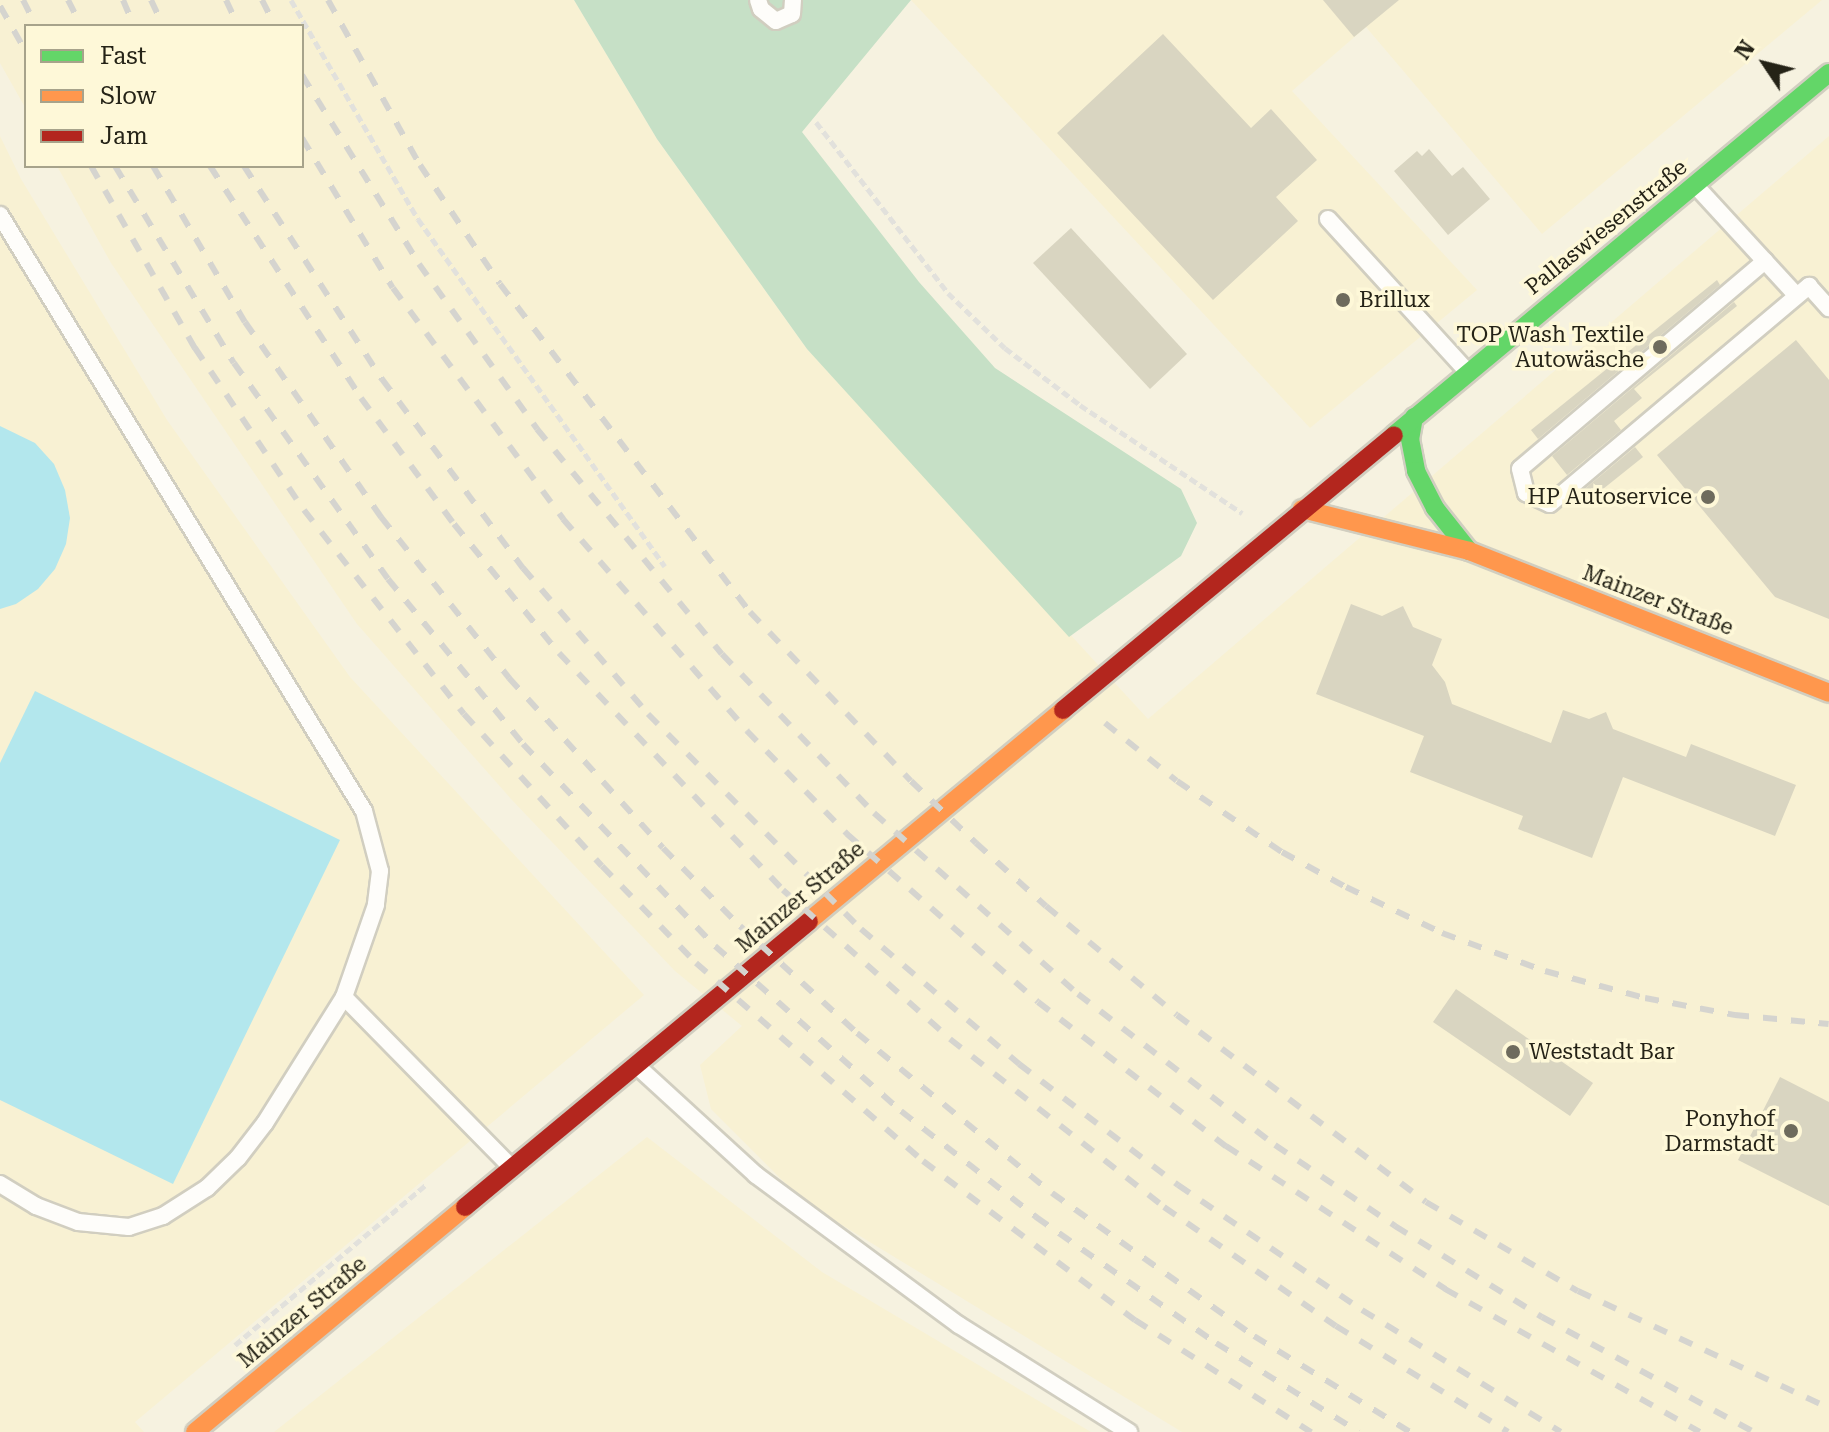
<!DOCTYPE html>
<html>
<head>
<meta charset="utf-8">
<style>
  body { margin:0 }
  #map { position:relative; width:1829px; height:1432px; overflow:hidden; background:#f6f2e0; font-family:"Roboto Serif",serif }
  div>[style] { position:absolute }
  .built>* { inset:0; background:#f8f1d3 }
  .green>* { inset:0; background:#c6e0c6 }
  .water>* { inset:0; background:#b3e7ed }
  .building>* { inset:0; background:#d9d5c1 }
  .path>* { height:5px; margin-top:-2.5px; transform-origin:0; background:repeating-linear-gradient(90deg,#e2e1dc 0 8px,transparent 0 12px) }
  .roads { filter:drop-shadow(2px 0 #d1cec0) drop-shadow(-2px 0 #d1cec0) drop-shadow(0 2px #d1cec0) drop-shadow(0 -2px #d1cec0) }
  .lane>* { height:16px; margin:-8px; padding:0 8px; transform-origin:8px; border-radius:8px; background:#fefdfa }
  .fast>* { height:18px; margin:-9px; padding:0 9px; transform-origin:9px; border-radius:9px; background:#63d668 }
  .slow>* { height:18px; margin:-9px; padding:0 9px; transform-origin:9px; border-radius:9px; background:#ff974d }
  .jam>* { height:18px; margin:-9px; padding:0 9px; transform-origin:9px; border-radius:9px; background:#b3261e }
  .rail>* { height:6px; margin-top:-3px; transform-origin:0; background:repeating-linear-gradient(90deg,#d5d4cf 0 14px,transparent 0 28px) }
  .dots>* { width:22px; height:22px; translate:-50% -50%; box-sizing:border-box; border:4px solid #fef8d8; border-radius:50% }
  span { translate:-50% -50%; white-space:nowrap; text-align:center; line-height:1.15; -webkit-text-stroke:7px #fef8d8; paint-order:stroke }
  .street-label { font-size:22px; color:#252317 }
  .poi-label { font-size:22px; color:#252317 }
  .left { translate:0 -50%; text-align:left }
  .right { translate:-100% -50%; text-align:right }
  .legend { position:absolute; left:24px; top:24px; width:280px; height:144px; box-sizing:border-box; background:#fef8d8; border:2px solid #a7a38b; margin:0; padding:10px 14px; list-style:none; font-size:24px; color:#252317 }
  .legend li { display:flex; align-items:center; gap:16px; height:40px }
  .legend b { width:40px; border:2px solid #a7a38b }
  .north { position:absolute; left:1725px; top:24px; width:80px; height:80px; -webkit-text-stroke:6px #fef8d8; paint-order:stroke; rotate:305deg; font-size:22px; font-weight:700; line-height:32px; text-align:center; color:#252317 }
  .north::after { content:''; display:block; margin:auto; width:28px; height:36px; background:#252317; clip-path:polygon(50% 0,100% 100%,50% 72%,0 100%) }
</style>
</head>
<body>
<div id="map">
  <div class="built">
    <i style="clip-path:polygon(0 0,574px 0,657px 139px,807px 349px,1148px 719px,1829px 136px,1829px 1432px,1182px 1432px,804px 1202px,711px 1109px,700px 1065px,742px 1026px,675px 971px,511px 799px,357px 624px,111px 263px,57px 166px,302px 166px,302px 26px,26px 26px,26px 109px,0 63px)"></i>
    <i style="clip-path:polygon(911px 0,1822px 0,1542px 234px,1366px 27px,1292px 91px,1477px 290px,1310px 428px)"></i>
    <i style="clip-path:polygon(0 136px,21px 179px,167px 420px,350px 677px,644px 995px,135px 1422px,144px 1432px,0 1432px)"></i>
    <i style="clip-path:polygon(647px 1137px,822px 1272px,1091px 1432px,274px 1432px)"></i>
  </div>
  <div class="green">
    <i style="clip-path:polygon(574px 0,911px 0,802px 132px,919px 282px,995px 368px,1181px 489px,1197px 523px,1181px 556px,1069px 637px,807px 349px,657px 139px)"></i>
  </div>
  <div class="water">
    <i style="clip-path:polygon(0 426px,35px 443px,54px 464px,65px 490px,70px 518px,66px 544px,55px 569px,38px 589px,16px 604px,0 609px)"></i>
    <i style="clip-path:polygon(35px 691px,340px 840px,173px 1184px,0 1100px,0 763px)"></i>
  </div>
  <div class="building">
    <i style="clip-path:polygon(1323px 0,1399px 0,1354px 37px)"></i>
    <i style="clip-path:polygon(1163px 34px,1251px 128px,1271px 109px,1317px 160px,1276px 197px,1298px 221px,1213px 300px,1057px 133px)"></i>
    <i style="clip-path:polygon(1429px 149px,1452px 176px,1463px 167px,1490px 199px,1448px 235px,1394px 171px,1417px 151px,1422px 156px)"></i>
    <i style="clip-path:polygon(1071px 228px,1187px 354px,1150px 389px,1033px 263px)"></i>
    <i style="clip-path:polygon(1717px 280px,1720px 285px,1538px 439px,1531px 430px)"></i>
    <i style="clip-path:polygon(1734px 302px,1737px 306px,1634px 389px,1642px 398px,1614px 421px,1621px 430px,1567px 475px,1552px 456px)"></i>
    <i style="clip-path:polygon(1796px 340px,1829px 380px,1829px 619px,1775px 597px,1657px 455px)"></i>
    <i style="clip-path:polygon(1635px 447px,1643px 457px,1588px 501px,1581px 492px)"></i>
    <i style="clip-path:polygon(1351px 604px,1382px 616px,1403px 606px,1413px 627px,1442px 639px,1432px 665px,1445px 682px,1452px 704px,1551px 743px,1563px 710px,1589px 719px,1606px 712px,1613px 729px,1686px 757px,1691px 744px,1796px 785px,1775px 836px,1623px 777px,1592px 858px,1518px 829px,1523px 816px,1410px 772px,1424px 736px,1316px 694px)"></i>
    <i style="clip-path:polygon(1456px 989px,1593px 1083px,1570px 1116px,1433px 1022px)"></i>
    <i style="clip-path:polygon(1780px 1077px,1829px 1102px,1829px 1206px,1738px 1160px)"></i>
  </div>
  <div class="path">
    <i style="left:291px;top:0;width:253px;rotate:59.9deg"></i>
    <i style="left:418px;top:219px;width:426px;rotate:54.6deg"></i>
    <i style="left:816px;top:122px;width:216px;rotate:52.3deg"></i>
    <i style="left:948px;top:293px;width:79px;rotate:44deg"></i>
    <i style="left:1005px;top:348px;width:94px;rotate:37.2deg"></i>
    <i style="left:1080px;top:405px;width:195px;rotate:33.7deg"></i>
    <i style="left:235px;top:1345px;width:249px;rotate:-40deg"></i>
  </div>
  <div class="roads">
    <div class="lane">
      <i style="left:758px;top:0;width:9px;rotate:72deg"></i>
      <i style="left:761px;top:9px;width:19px;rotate:39deg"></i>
      <i style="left:776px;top:21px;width:17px;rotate:-24deg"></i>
      <i style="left:792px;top:14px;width:14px;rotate:-86deg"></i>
      <i style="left:1695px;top:185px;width:149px;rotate:47.4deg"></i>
      <i style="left:0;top:215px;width:698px;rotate:58.59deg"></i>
      <i style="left:364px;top:811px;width:62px;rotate:75.1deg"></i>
      <i style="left:380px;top:871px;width:34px;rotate:97deg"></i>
      <i style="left:376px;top:905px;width:97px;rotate:109.2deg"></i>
      <i style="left:1328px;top:219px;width:206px;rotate:47.6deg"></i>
      <i style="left:1765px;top:261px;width:321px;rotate:139.7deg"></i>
      <i style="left:1520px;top:469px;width:25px;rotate:76deg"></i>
      <i style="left:1526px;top:493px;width:26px;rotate:25deg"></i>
      <i style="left:1550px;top:504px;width:339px;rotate:-40.1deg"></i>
      <i style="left:1809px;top:286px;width:30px;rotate:48deg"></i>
      <i style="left:637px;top:1066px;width:161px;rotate:42.5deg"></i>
      <i style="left:756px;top:1175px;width:252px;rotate:36.5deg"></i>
      <i style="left:959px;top:1325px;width:201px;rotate:32.2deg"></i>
      <i style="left:0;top:1184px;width:42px;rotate:31.4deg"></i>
      <i style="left:36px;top:1206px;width:45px;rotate:20.9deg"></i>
      <i style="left:78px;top:1222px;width:51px;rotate:5.6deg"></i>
      <i style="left:129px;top:1227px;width:36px;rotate:-18deg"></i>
      <i style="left:163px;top:1216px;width:52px;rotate:-32.5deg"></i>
      <i style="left:207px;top:1188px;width:43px;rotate:-44.1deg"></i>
      <i style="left:238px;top:1158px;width:44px;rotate:-52.4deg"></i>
      <i style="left:265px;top:1123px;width:149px;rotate:-57.9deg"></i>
      <i style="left:344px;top:997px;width:238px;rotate:45.5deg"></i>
    </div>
    <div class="fast">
      <i style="left:1414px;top:417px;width:22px;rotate:100deg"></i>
      <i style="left:1410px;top:439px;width:33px;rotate:79deg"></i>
      <i style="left:1416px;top:471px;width:42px;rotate:62.8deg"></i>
      <i style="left:1435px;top:508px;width:55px;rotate:51.7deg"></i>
      <i style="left:1394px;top:435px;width:566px;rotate:-39.77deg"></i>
    </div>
    <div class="slow">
      <i style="left:1302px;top:509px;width:172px;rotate:14.1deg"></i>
      <i style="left:1469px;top:551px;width:387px;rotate:21.5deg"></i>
      <i style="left:809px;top:921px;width:330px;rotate:-39.7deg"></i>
      <i style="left:195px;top:1432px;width:351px;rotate:-39.8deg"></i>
    </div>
    <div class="jam">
      <i style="left:1063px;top:710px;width:430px;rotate:-39.7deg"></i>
      <i style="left:465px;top:1207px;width:447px;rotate:-39.7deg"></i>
    </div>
  </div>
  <div class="rail">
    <i style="left:23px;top:0;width:29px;rotate:63deg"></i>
    <i style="left:68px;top:0;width:29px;rotate:63deg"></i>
    <i style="left:123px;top:0;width:28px;rotate:67deg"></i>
    <i style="left:151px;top:0;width:29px;rotate:65deg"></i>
    <i style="left:226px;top:0;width:29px;rotate:65deg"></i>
    <i style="left:262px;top:0;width:29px;rotate:63deg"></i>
    <i style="left:328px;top:0;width:189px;rotate:60.9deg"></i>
    <i style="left:420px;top:165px;width:143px;rotate:56.1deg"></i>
    <i style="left:500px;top:284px;width:412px;rotate:52.7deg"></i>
    <i style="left:750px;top:612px;width:233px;rotate:46.4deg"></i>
    <i style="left:911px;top:781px;width:90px;rotate:43.6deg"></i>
    <i style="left:976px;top:843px;width:94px;rotate:42deg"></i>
    <i style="left:1046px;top:906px;width:170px;rotate:39.8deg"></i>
    <i style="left:1177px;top:1015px;width:311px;rotate:36.9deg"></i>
    <i style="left:1426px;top:1202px;width:176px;rotate:30.4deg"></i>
    <i style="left:1578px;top:1291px;width:277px;rotate:25deg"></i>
    <i style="left:0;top:6px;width:53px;rotate:60.5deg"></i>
    <i style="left:302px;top:75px;width:222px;rotate:58.2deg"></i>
    <i style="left:419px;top:264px;width:203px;rotate:54.4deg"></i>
    <i style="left:537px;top:429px;width:291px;rotate:50.6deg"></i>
    <i style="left:722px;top:654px;width:220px;rotate:46.3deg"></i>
    <i style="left:874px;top:813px;width:273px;rotate:41.6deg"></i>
    <i style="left:1078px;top:994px;width:248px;rotate:37.5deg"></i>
    <i style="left:1275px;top:1145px;width:145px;rotate:34deg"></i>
    <i style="left:1395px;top:1226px;width:173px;rotate:31.8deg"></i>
    <i style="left:1542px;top:1317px;width:241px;rotate:28.5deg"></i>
    <i style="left:302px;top:138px;width:175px;rotate:58.8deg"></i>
    <i style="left:393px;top:288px;width:287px;rotate:53.6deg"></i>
    <i style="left:563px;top:519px;width:281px;rotate:49deg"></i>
    <i style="left:747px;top:731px;width:144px;rotate:45.8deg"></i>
    <i style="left:847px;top:834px;width:254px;rotate:41.3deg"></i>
    <i style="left:1038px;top:1002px;width:237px;rotate:37.5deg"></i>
    <i style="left:1226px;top:1146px;width:262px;rotate:33.1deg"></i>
    <i style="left:1445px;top:1289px;width:292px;rotate:29.3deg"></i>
    <i style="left:91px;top:166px;width:210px;rotate:60.3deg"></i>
    <i style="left:195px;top:348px;width:195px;rotate:56.1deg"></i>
    <i style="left:304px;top:510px;width:259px;rotate:51.9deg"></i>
    <i style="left:464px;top:714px;width:205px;rotate:47.8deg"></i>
    <i style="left:602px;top:866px;width:135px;rotate:45.9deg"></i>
    <i style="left:696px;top:963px;width:301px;rotate:41.1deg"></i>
    <i style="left:923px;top:1161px;width:265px;rotate:36.9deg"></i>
    <i style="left:1135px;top:1320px;width:209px;rotate:32.5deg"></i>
    <i style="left:115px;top:166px;width:230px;rotate:58.9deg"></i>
    <i style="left:234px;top:363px;width:265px;rotate:54.5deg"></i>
    <i style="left:388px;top:579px;width:213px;rotate:50.7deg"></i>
    <i style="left:523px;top:744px;width:279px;rotate:46.5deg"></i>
    <i style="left:715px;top:946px;width:249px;rotate:41.6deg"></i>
    <i style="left:901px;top:1111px;width:172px;rotate:38.1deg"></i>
    <i style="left:1036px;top:1217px;width:220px;rotate:35deg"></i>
    <i style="left:1216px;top:1343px;width:168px;rotate:31.9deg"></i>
    <i style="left:153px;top:166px;width:181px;rotate:59.5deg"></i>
    <i style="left:245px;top:322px;width:238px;rotate:55.1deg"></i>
    <i style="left:381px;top:517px;width:206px;rotate:51.5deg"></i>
    <i style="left:509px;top:678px;width:229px;rotate:47.8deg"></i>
    <i style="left:663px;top:848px;width:110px;rotate:45.4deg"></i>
    <i style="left:740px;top:926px;width:159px;rotate:42.4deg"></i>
    <i style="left:857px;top:1033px;width:252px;rotate:39.4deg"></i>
    <i style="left:1052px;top:1193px;width:247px;rotate:35.3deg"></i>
    <i style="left:1254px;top:1336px;width:183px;rotate:31.6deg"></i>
    <i style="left:210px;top:166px;width:277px;rotate:56.9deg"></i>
    <i style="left:361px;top:398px;width:157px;rotate:53.6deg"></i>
    <i style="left:454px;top:524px;width:166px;rotate:50.9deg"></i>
    <i style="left:559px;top:653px;width:326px;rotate:46.6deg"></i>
    <i style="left:783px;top:890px;width:224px;rotate:41.7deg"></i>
    <i style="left:950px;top:1039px;width:272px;rotate:38.1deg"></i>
    <i style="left:1164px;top:1207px;width:209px;rotate:34.7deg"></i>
    <i style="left:1336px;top:1326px;width:202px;rotate:31.6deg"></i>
    <i style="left:244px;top:166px;width:254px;rotate:57.1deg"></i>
    <i style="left:382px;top:379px;width:236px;rotate:53.3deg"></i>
    <i style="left:523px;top:568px;width:192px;rotate:49.4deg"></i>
    <i style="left:648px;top:714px;width:303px;rotate:45.3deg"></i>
    <i style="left:861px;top:929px;width:208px;rotate:40.5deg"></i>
    <i style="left:1019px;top:1064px;width:200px;rotate:37.3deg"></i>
    <i style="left:1178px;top:1185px;width:222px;rotate:34.2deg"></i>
    <i style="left:1362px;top:1310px;width:233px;rotate:31.5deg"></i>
    <i style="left:1105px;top:723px;width:92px;rotate:38.9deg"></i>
    <i style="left:1177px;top:781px;width:127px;rotate:34.1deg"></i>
    <i style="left:1282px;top:852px;width:73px;rotate:28.7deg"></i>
    <i style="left:1346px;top:887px;width:106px;rotate:25.6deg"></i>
    <i style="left:1442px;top:933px;width:110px;rotate:20.3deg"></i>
    <i style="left:1545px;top:971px;width:104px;rotate:15.1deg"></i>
    <i style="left:1645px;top:998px;width:92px;rotate:10.7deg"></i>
    <i style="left:1735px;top:1015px;width:94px;rotate:5.5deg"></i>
  </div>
  <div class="dots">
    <i style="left:1343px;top:300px;background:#6e6b5d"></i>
    <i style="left:1660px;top:347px;background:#6e6b5d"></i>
    <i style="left:1708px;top:497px;background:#6e6b5d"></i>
    <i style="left:1513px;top:1052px;background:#6e6b5d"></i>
    <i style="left:1791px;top:1131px;background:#6e6b5d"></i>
  </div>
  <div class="street-label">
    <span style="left:1606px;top:227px;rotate:-39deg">Pallaswiesenstraße</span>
    <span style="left:1658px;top:600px;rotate:21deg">Mainzer Straße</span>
    <span style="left:800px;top:897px;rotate:-40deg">Mainzer Straße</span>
    <span style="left:302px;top:1312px;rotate:-40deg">Mainzer Straße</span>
  </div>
  <div class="poi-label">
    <span class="left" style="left:1359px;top:300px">Brillux</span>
    <span class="right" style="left:1644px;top:347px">TOP Wash Textile<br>Autowäsche</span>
    <span class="right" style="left:1692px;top:497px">HP Autoservice</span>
    <span class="left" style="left:1529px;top:1052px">Weststadt Bar</span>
    <span class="right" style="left:1775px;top:1131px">Ponyhof<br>Darmstadt</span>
  </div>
  <ul class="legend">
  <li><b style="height:10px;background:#63d668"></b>Fast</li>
  <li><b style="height:10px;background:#ff974d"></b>Slow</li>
  <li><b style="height:10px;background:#b3261e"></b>Jam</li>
  </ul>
  <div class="north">N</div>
</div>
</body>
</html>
